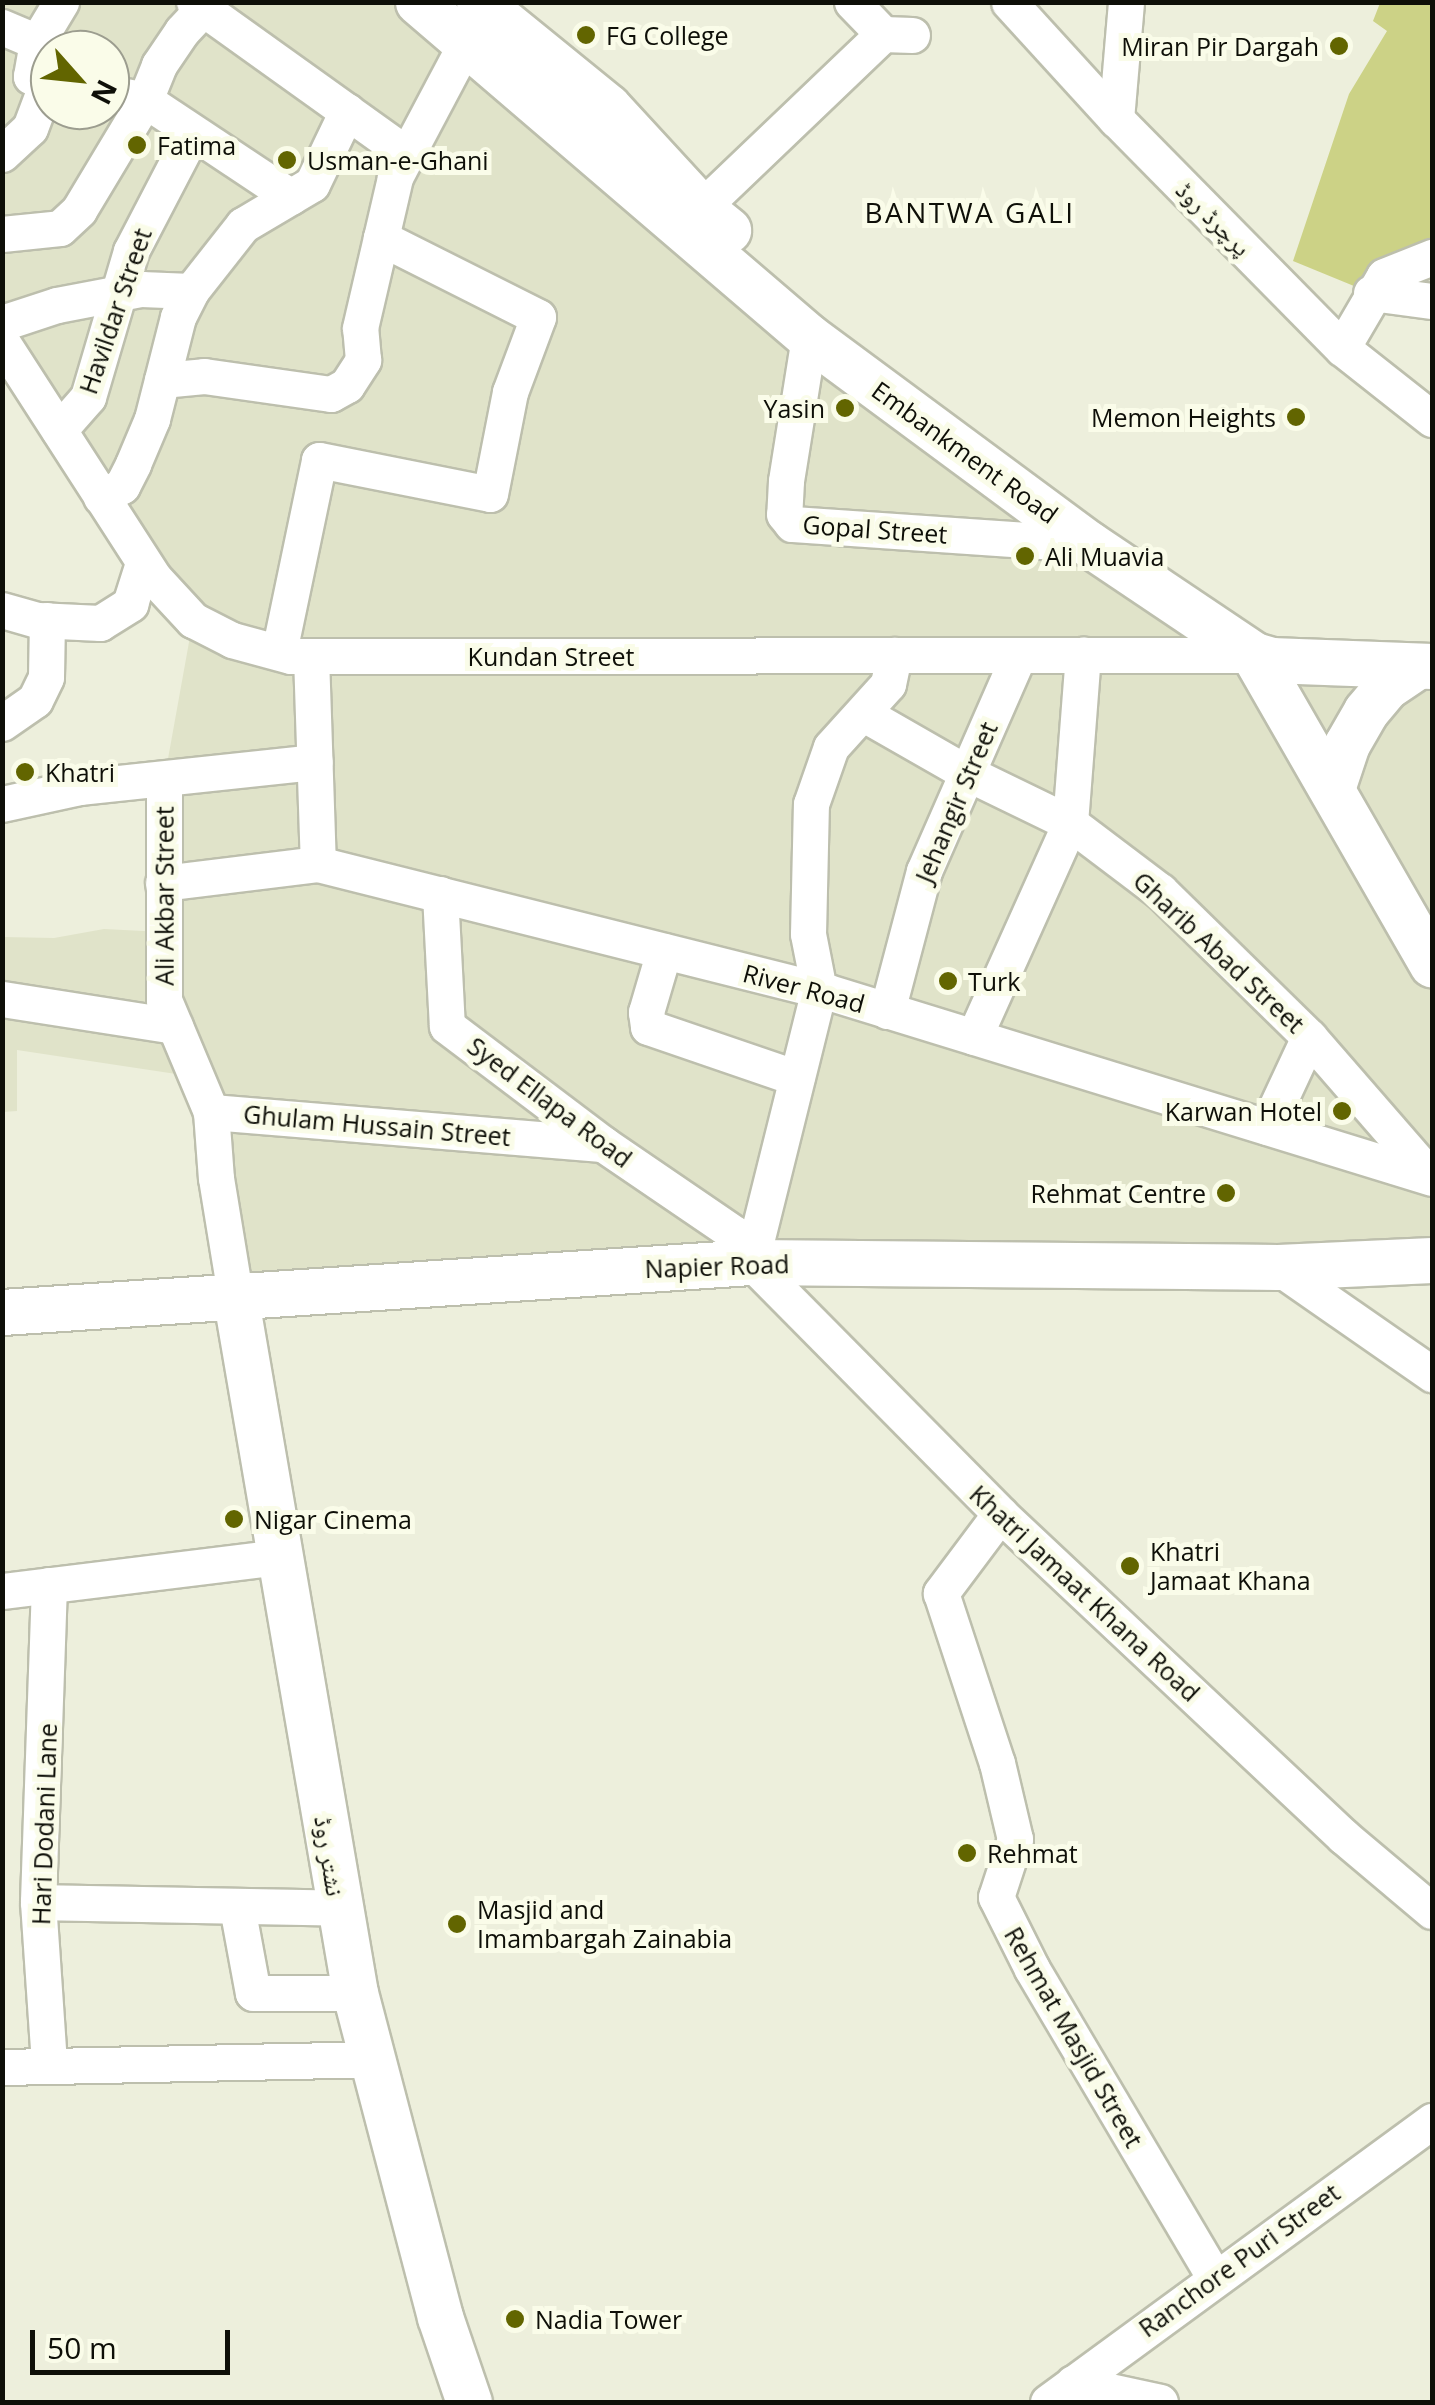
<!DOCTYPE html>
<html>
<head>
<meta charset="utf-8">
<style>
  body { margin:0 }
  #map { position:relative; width:1435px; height:2405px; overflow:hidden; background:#edefdc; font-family:"Open Sans","Noto Naskh Arabic",sans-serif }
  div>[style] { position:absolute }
  .built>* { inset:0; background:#e0e3c9 }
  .green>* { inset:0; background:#ccd286 }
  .roads { filter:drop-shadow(2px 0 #bdbfad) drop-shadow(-2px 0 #bdbfad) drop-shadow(0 2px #bdbfad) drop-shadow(0 -2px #bdbfad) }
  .minor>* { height:35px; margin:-17.5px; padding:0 17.5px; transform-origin:17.5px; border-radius:17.5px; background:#fff }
  .major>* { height:45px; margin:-22.5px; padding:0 22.5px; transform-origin:22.5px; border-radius:22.5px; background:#fff }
  .dots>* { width:28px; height:28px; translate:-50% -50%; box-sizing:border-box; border:5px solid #fafce9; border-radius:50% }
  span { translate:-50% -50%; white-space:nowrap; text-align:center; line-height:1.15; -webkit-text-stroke:10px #fafce9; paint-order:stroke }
  .poi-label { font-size:25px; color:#0e0f08 }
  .left { translate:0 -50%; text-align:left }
  .right { translate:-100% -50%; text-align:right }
  .street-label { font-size:25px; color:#0e0f08 }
  .neighbourhood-label { font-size:28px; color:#0e0f08; letter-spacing:2.5px }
  .frame { position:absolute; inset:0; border:5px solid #0e0f08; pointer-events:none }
  .north { position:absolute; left:30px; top:30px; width:100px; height:100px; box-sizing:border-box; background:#fafce9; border:2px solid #9c9d8f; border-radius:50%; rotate:117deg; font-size:28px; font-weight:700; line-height:40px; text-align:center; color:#0e0f08 }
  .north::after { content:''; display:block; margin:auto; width:35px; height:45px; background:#626500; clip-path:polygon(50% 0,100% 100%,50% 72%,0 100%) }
  .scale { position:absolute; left:30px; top:2330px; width:200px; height:45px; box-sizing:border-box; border:5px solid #0e0f08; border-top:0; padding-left:12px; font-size:30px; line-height:35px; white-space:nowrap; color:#0e0f08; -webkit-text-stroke:8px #fafce9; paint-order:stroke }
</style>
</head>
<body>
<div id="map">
  <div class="built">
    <i style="clip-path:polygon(evenodd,3px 3px,418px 3px,465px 45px,1254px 655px,1432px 963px,1432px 1260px,248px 1298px,196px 1077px,17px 1050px,17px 1111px,3px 1112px,3px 937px,54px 938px,104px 929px,163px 932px,164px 781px,193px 620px,3px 343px,3px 3px,50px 50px,110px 50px,110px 110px,50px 110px,50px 50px)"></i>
    <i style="clip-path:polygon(1432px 660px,1432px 950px,1268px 661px)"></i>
  </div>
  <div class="green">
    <i style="clip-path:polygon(1380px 3px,1432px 3px,1432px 257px,1371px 293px,1293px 261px,1349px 94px,1387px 31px,1373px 21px)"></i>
  </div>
  <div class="roads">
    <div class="minor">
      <i style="left:194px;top:2px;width:263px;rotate:35.6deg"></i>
      <i style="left:852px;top:2px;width:45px;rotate:45.9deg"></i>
      <i style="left:1009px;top:2px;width:159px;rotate:47.6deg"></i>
      <i style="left:1116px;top:119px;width:322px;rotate:45.4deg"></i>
      <i style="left:1342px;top:348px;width:115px;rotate:38.3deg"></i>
      <i style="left:2px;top:27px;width:38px;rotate:23deg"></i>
      <i style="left:37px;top:42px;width:35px;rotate:100deg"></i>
      <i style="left:31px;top:76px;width:19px;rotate:12deg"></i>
      <i style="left:37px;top:42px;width:47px;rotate:-59deg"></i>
      <i style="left:110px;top:93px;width:36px;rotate:11deg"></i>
      <i style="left:145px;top:100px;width:175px;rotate:33.6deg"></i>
      <i style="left:1116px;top:119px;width:117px;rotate:-85.1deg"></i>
      <i style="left:2px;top:154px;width:38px;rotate:-43deg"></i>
      <i style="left:30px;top:128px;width:51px;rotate:-69.4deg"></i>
      <i style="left:701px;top:208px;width:252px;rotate:-43.7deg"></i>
      <i style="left:883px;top:34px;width:29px;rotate:2deg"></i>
      <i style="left:2px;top:234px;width:58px;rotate:-5.9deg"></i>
      <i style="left:60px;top:228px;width:26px;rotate:-43deg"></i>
      <i style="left:79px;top:210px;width:128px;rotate:-59deg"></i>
      <i style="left:145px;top:100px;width:38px;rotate:-68deg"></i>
      <i style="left:159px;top:65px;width:41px;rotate:-55.9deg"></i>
      <i style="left:182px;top:31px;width:40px;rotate:-47deg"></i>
      <i style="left:1371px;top:293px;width:62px;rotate:7.5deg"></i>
      <i style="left:2px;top:323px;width:58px;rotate:-18.1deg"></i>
      <i style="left:57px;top:305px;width:86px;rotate:-10.8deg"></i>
      <i style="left:141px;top:289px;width:50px;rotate:2.3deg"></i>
      <i style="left:809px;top:337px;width:146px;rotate:99.1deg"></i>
      <i style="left:786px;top:481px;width:33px;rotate:93deg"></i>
      <i style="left:784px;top:514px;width:13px;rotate:51deg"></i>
      <i style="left:792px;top:524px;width:298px;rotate:3.9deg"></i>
      <i style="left:2px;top:342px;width:282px;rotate:57.2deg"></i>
      <i style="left:155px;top:579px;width:56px;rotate:47.2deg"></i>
      <i style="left:193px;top:620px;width:44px;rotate:27.1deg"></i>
      <i style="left:232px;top:640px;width:61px;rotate:15.2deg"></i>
      <i style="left:291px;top:656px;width:963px;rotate:-0.06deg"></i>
      <i style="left:1342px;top:348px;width:83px;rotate:-59.7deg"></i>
      <i style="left:1384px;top:276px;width:52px;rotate:-21.6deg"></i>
      <i style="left:162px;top:380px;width:42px;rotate:-5.4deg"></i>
      <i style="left:204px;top:376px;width:128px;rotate:8.1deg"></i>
      <i style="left:331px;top:394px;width:18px;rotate:-29deg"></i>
      <i style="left:347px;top:385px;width:30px;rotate:-57deg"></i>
      <i style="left:363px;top:360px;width:32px;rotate:-95deg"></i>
      <i style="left:360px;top:328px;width:155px;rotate:-76.9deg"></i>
      <i style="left:395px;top:177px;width:149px;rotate:-62.1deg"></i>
      <i style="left:59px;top:430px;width:44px;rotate:-48.7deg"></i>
      <i style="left:88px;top:397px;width:152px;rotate:-73.6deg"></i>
      <i style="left:131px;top:251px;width:132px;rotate:-62.5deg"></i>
      <i style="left:101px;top:497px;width:24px;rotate:-28deg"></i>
      <i style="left:122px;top:486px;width:25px;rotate:-63deg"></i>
      <i style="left:133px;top:464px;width:49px;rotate:-67.1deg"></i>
      <i style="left:152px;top:419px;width:105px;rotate:-75.7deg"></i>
      <i style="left:178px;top:317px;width:29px;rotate:-63deg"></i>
      <i style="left:191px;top:291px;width:84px;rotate:-51.8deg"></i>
      <i style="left:243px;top:225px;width:80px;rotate:-30.7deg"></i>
      <i style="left:312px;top:184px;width:81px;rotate:-64.4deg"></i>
      <i style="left:2px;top:610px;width:36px;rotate:16deg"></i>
      <i style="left:37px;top:620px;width:63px;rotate:2.7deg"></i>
      <i style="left:100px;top:623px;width:36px;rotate:-32deg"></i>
      <i style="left:130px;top:604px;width:43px;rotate:-72.4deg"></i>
      <i style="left:279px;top:652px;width:196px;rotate:-78.2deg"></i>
      <i style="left:319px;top:460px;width:174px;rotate:11.2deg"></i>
      <i style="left:490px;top:494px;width:104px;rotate:-78.9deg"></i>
      <i style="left:510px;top:392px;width:80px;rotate:-69.5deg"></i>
      <i style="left:538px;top:317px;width:176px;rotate:-153.3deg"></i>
      <i style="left:311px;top:656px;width:208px;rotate:88.1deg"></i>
      <i style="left:864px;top:714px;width:119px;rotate:29.8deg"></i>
      <i style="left:967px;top:773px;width:114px;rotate:25.9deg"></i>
      <i style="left:1070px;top:823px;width:113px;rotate:37.1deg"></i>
      <i style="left:1160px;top:891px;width:209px;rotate:44.4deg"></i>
      <i style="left:1309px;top:1037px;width:184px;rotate:49deg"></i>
      <i style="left:2px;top:723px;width:40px;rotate:-34.9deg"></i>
      <i style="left:35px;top:700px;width:25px;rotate:-64deg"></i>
      <i style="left:46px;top:677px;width:57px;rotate:-89deg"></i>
      <i style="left:164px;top:781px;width:219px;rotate:90deg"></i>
      <i style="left:164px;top:1000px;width:121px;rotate:67.2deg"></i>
      <i style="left:211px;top:1112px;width:66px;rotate:85.7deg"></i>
      <i style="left:216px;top:1178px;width:124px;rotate:80.7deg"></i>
      <i style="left:2px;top:804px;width:80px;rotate:-12.3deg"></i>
      <i style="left:80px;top:787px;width:236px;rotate:-6.1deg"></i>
      <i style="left:163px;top:883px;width:156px;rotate:-7deg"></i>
      <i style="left:318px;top:864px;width:526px;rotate:14.09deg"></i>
      <i style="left:828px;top:992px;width:632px;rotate:17.12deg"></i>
      <i style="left:440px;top:894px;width:132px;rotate:87deg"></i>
      <i style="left:447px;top:1026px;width:196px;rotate:37.1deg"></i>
      <i style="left:603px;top:1144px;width:160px;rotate:34.3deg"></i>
      <i style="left:735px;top:1234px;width:32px;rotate:60deg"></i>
      <i style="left:751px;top:1262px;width:354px;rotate:45.3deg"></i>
      <i style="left:1000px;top:1514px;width:472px;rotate:43.2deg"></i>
      <i style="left:1344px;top:1837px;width:115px;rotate:40.1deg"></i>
      <i style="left:664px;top:951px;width:64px;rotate:106.4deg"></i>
      <i style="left:646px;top:1012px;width:15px;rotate:82deg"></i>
      <i style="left:648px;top:1027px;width:157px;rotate:18.9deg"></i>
      <i style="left:2px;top:999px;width:175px;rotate:8.9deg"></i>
      <i style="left:887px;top:1011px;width:145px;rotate:-75.2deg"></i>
      <i style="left:924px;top:871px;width:236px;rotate:-66.3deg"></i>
      <i style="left:974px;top:1037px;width:235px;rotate:-65.8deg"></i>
      <i style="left:1070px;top:823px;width:169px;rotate:-85.6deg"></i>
      <i style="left:211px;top:1112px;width:393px;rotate:4.7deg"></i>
      <i style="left:1267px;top:1127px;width:99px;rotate:-65deg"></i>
      <i style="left:751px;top:1262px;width:280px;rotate:-76deg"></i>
      <i style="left:819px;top:990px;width:57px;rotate:-101.1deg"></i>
      <i style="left:808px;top:934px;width:130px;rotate:-88.7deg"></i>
      <i style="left:811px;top:804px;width:60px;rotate:-70.7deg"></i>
      <i style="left:831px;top:747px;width:85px;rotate:-47.9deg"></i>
      <i style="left:888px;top:684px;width:30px;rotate:-78deg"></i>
      <i style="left:1278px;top:1267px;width:188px;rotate:34.8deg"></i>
      <i style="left:1000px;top:1514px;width:99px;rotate:126.8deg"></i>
      <i style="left:941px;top:1593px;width:179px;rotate:71.8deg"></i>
      <i style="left:997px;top:1763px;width:78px;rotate:76.7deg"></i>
      <i style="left:1015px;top:1839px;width:61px;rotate:108.1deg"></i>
      <i style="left:996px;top:1897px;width:80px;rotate:63.4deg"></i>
      <i style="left:1032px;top:1969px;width:358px;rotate:59.4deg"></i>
      <i style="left:49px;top:1585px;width:317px;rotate:92deg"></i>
      <i style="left:38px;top:1902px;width:162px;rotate:86.1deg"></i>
      <i style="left:2px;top:1591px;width:279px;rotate:-7deg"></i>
      <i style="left:38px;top:1902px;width:301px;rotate:1.1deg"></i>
      <i style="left:237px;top:1907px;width:87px;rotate:79.5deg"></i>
      <i style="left:253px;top:1993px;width:102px"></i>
      <i style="left:2px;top:2067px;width:370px;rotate:-1.2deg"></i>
      <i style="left:1073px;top:2383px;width:89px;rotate:12.3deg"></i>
      <i style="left:1048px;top:2402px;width:476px;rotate:-36.2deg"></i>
    </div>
    <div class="major">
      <i style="left:418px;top:2px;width:515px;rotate:40.59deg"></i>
      <i style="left:809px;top:337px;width:348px;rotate:36.5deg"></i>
      <i style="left:1089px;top:544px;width:199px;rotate:33.9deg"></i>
      <i style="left:1254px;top:655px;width:357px;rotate:60.1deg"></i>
      <i style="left:479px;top:2px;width:166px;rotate:39.1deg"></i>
      <i style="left:608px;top:107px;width:137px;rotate:47.4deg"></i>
      <i style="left:701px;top:208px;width:35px;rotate:39deg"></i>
      <i style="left:1254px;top:655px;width:18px;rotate:16deg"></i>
      <i style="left:1271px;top:660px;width:161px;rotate:2.1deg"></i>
      <i style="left:1333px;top:786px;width:44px;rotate:-71.6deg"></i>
      <i style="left:1347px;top:744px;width:38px;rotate:-60deg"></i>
      <i style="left:1366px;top:711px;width:31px;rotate:-50deg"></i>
      <i style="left:1386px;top:687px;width:34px;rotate:-34deg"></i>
      <i style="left:236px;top:1300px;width:703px;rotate:80.26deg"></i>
      <i style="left:355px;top:1993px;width:335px;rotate:75.3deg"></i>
      <i style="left:440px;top:2317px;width:90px;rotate:71.2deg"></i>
      <i style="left:2px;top:1312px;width:751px;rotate:-3.82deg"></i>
      <i style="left:751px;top:1262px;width:527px;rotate:0.54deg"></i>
      <i style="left:1278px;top:1267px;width:154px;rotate:-2.6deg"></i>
    </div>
  </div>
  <div class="dots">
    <i style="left:586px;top:35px;background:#626500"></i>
    <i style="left:1339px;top:46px;background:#626500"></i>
    <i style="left:137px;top:145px;background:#626500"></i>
    <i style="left:287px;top:160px;background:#626500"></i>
    <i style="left:845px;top:408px;background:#626500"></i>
    <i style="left:1296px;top:417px;background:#626500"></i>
    <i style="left:1025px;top:556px;background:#626500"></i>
    <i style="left:25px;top:772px;background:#626500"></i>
    <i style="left:948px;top:981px;background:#626500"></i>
    <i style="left:1342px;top:1111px;background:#626500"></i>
    <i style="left:1226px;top:1193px;background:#626500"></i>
    <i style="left:234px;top:1519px;background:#626500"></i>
    <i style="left:1130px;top:1566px;background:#626500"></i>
    <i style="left:967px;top:1853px;background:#626500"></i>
    <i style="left:457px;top:1924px;background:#626500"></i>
    <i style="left:515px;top:2319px;background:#626500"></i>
  </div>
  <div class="poi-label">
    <span class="left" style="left:606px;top:35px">FG College</span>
    <span class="right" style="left:1319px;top:46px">Miran Pir Dargah</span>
    <span class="left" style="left:157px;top:145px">Fatima</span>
    <span class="left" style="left:307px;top:160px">Usman-e-Ghani</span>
    <span class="right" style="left:825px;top:408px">Yasin</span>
    <span class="right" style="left:1276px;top:417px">Memon Heights</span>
    <span class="left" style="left:1045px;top:556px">Ali Muavia</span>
    <span class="left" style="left:45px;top:772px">Khatri</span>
    <span class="left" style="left:968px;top:981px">Turk</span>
    <span class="right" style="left:1322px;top:1111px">Karwan Hotel</span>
    <span class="right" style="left:1206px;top:1193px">Rehmat Centre</span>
    <span class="left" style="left:254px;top:1519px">Nigar Cinema</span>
    <span class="left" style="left:1150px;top:1566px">Khatri<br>Jamaat Khana</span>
    <span class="left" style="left:987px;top:1853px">Rehmat</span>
    <span class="left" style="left:477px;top:1924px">Masjid and<br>Imambargah Zainabia</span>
    <span class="left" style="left:535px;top:2319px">Nadia Tower</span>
  </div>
  <div class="street-label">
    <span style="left:1214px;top:218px;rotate:45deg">پرچرڈ روڈ</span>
    <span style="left:115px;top:311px;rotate:-71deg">Havildar Street</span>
    <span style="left:965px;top:452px;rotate:36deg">Embankment Road</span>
    <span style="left:875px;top:529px;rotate:4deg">Gopal Street</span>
    <span style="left:551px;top:656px">Kundan Street</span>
    <span style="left:956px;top:802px;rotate:-67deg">Jehangir Street</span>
    <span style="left:164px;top:896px;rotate:-90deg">Ali Akbar Street</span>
    <span style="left:1219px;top:952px;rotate:43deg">Gharib Abad Street</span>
    <span style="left:804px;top:988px;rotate:15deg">River Road</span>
    <span style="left:550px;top:1102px;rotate:37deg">Syed Ellapa Road</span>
    <span style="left:377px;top:1125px;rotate:5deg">Ghulam Hussain Street</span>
    <span style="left:717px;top:1266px;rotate:-2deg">Napier Road</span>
    <span style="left:1085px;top:1593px;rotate:43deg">Khatri Jamaat Khana Road</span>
    <span style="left:44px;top:1824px;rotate:-88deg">Hari Dodani Lane</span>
    <span style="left:330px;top:1856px;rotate:81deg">نشتر روڈ</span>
    <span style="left:1074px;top:2037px;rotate:60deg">Rehmat Masjid Street</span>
    <span style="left:1239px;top:2260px;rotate:-36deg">Ranchore Puri Street</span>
  </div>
  <div class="neighbourhood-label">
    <span style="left:970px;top:212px">BANTWA GALI</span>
  </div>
  <div class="frame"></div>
  <div class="north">N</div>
  <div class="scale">50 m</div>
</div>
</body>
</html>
